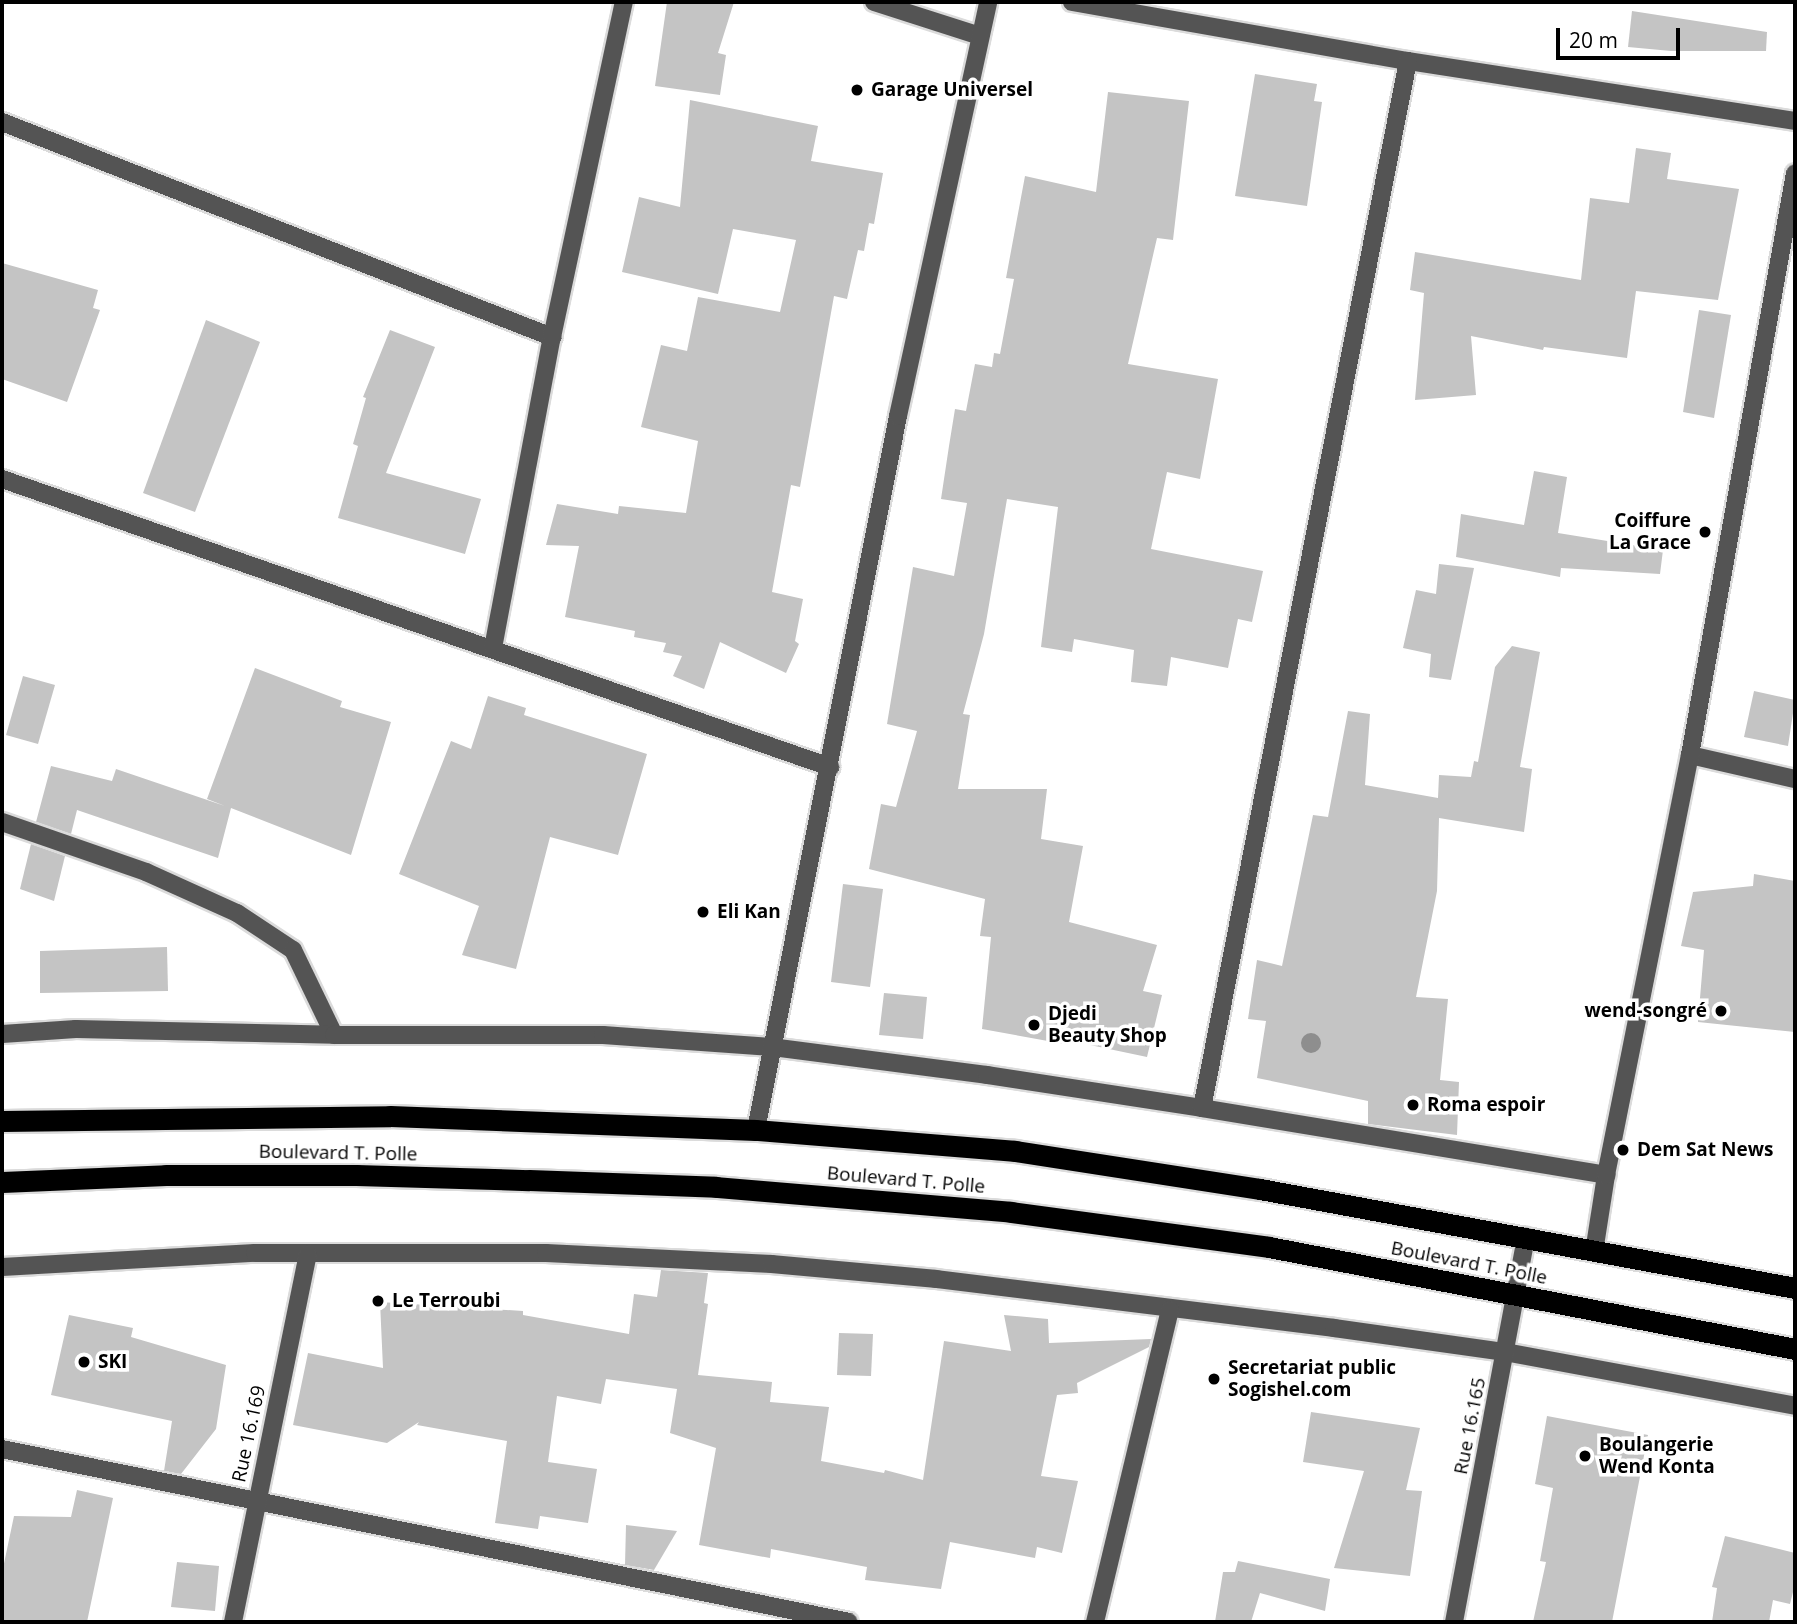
<!DOCTYPE html>
<html>
<head>
<meta charset="utf-8">
<style>
  body { margin:0 }
  #map { position:relative; width:1797px; height:1624px; overflow:hidden; background:#fff; font-family:"Open Sans",sans-serif }
  div>[style] { position:absolute }
  .building>* { inset:0; background:#c4c4c4 }
  .roads { filter:drop-shadow(2px 0 #dbdbdb) drop-shadow(-2px 0 #dbdbdb) drop-shadow(0 2px #dbdbdb) drop-shadow(0 -2px #dbdbdb) }
  .minor>* { height:18px; margin:-9px; padding:0 9px; transform-origin:9px; border-radius:9px; background:#545454 }
  .highway>* { height:21px; margin:-10.5px; padding:0 10.5px; transform-origin:10.5px; border-radius:10.5px; background:#000 }
  .trees>* { width:20px; height:20px; margin:-10px; border-radius:50%; background:#8e8e8e }
  .dots>* { width:19px; height:19px; translate:-50% -50%; box-sizing:border-box; border:4px solid #fff; border-radius:50% }
  span { translate:-50% -50%; white-space:nowrap; text-align:center; line-height:1.15; -webkit-text-stroke:7px #fff; paint-order:stroke }
  .poi-label { font-size:19px; color:#000; font-weight:700 }
  .left { translate:0 -50%; text-align:left }
  .right { translate:-100% -50%; text-align:right }
  .street-label { font-size:19px; color:#000 }
  .frame { position:absolute; inset:0; border:4px solid #000; pointer-events:none }
  .scale { position:absolute; left:1556px; top:28px; width:124px; height:32px; box-sizing:border-box; border:4px solid #000; border-top:0; padding-left:9px; font-size:21px; line-height:24px; white-space:nowrap; color:#000; -webkit-text-stroke:5px #fff; paint-order:stroke }
</style>
</head>
<body>
<div id="map">
  <div class="building">
    <i style="clip-path:polygon(667px 2px,734px 2px,718px 53px,726px 55px,720px 95px,655px 86px)"></i>
    <i style="clip-path:polygon(1632px 11px,1767px 32px,1766px 51px,1671px 51px,1628px 47px)"></i>
    <i style="clip-path:polygon(1255px 74px,1317px 84px,1314px 101px,1322px 102px,1307px 206px,1235px 196px)"></i>
    <i style="clip-path:polygon(1108px 92px,1189px 101px,1173px 240px,1157px 238px,1128px 364px,1218px 379px,1200px 479px,1167px 472px,1151px 549px,1263px 571px,1252px 622px,1238px 619px,1228px 668px,1171px 657px,1167px 686px,1131px 682px,1134px 650px,1074px 639px,1072px 652px,1041px 647px,1058px 507px,1007px 499px,984px 634px,963px 714px,970px 715px,958px 789px,1047px 789px,1041px 839px,1083px 846px,1069px 922px,1157px 945px,1143px 991px,1162px 995px,1147px 1057px,1071px 1041px,1070px 1045px,982px 1029px,991px 937px,980px 936px,985px 899px,869px 869px,881px 804px,896px 807px,917px 731px,887px 724px,913px 567px,954px 576px,967px 503px,941px 499px,949px 446px,955px 409px,966px 411px,975px 364px,992px 367px,994px 353px,1000px 354px,1014px 279px,1006px 278px,1025px 176px,1096px 192px)"></i>
    <i style="clip-path:polygon(690px 100px,818px 126px,811px 161px,883px 173px,874px 224px,869px 223px,864px 251px,858px 250px,847px 299px,834px 296px,800px 487px,791px 485px,772px 592px,803px 599px,795px 641px,799px 644px,786px 673px,720px 642px,704px 689px,673px 676px,682px 656px,663px 652px,666px 643px,634px 637px,635px 631px,565px 617px,579px 546px,546px 545px,557px 504px,618px 514px,619px 506px,686px 513px,698px 441px,641px 427px,661px 345px,687px 351px,698px 297px,780px 312px,796px 240px,733px 229px,718px 294px,622px 272px,639px 197px,680px 207px)"></i>
    <i style="clip-path:polygon(1636px 148px,1671px 153px,1667px 179px,1739px 189px,1718px 300px,1636px 291px,1627px 358px,1544px 347px,1543px 350px,1471px 336px,1476px 395px,1415px 400px,1424px 293px,1410px 290px,1415px 252px,1581px 280px,1590px 198px,1629px 203px)"></i>
    <i style="clip-path:polygon(2px 263px,98px 290px,93px 308px,100px 310px,67px 402px,2px 379px)"></i>
    <i style="clip-path:polygon(1699px 310px,1731px 315px,1714px 418px,1683px 412px)"></i>
    <i style="clip-path:polygon(206px 320px,260px 342px,195px 512px,143px 493px)"></i>
    <i style="clip-path:polygon(390px 330px,435px 347px,386px 473px,481px 499px,465px 554px,338px 518px,358px 446px,353px 444px,366px 398px,363px 397px)"></i>
    <i style="clip-path:polygon(1534px 471px,1567px 477px,1558px 533px,1663px 550px,1660px 574px,1561px 568px,1560px 577px,1456px 557px,1461px 514px,1524px 525px)"></i>
    <i style="clip-path:polygon(1439px 564px,1474px 568px,1451px 680px,1429px 677px,1431px 654px,1403px 648px,1416px 590px,1436px 594px)"></i>
    <i style="clip-path:polygon(1512px 646px,1540px 652px,1520px 767px,1532px 769px,1524px 832px,1439px 818px,1437px 891px,1416px 997px,1448px 999px,1440px 1080px,1459px 1082px,1457px 1135px,1368px 1124px,1368px 1101px,1257px 1078px,1266px 1021px,1248px 1019px,1257px 960px,1282px 966px,1313px 815px,1328px 817px,1348px 711px,1370px 714px,1365px 785px,1438px 798px,1439px 775px,1471px 777px,1474px 761px,1478px 762px,1495px 667px)"></i>
    <i style="clip-path:polygon(255px 668px,342px 701px,340px 707px,391px 722px,351px 855px,231px 808px,218px 858px,77px 810px,71px 834px,36px 822px,51px 766px,112px 781px,116px 769px,225px 806px,207px 799px)"></i>
    <i style="clip-path:polygon(23px 676px,55px 685px,38px 744px,6px 735px)"></i>
    <i style="clip-path:polygon(1754px 691px,1795px 700px,1788px 746px,1744px 737px)"></i>
    <i style="clip-path:polygon(488px 696px,526px 708px,524px 715px,647px 754px,618px 855px,550px 837px,516px 969px,462px 955px,479px 906px,399px 874px,451px 741px,471px 749px)"></i>
    <i style="clip-path:polygon(31px 844px,65px 856px,54px 901px,20px 889px)"></i>
    <i style="clip-path:polygon(1754px 874px,1795px 881px,1795px 1032px,1698px 1022px,1704px 950px,1681px 946px,1693px 892px,1753px 886px)"></i>
    <i style="clip-path:polygon(843px 884px,883px 889px,870px 987px,831px 982px)"></i>
    <i style="clip-path:polygon(167px 947px,168px 991px,40px 993px,40px 951px)"></i>
    <i style="clip-path:polygon(884px 993px,927px 997px,923px 1039px,879px 1035px)"></i>
    <i style="clip-path:polygon(661px 1270px,708px 1273px,704px 1303px,708px 1304px,698px 1375px,772px 1382px,770px 1402px,829px 1407px,821px 1461px,884px 1473px,885px 1470px,923px 1480px,944px 1341px,1011px 1351px,1004px 1315px,1048px 1319px,1049px 1343px,1151px 1339px,1149px 1347px,1077px 1383px,1078px 1393px,1057px 1395px,1041px 1476px,1078px 1481px,1062px 1553px,1037px 1547px,1035px 1558px,950px 1542px,941px 1589px,865px 1580px,867px 1567px,771px 1549px,770px 1558px,699px 1545px,716px 1448px,670px 1433px,677px 1389px,606px 1379px,601px 1404px,557px 1396px,548px 1462px,597px 1469px,588px 1523px,540px 1516px,538px 1529px,495px 1523px,507px 1441px,417px 1425px,419px 1422px,387px 1443px,293px 1425px,308px 1353px,383px 1368px,380px 1302px,523px 1311px,523px 1315px,629px 1334px,634px 1294px,657px 1297px)"></i>
    <i style="clip-path:polygon(69px 1315px,133px 1328px,131px 1337px,226px 1365px,216px 1429px,181px 1474px,164px 1471px,172px 1421px,51px 1395px)"></i>
    <i style="clip-path:polygon(839px 1333px,873px 1334px,871px 1376px,837px 1375px)"></i>
    <i style="clip-path:polygon(1311px 1412px,1420px 1428px,1406px 1490px,1422px 1491px,1410px 1576px,1334px 1568px,1364px 1471px,1303px 1462px)"></i>
    <i style="clip-path:polygon(1547px 1416px,1648px 1435px,1612px 1622px,1533px 1622px,1546px 1562px,1540px 1561px,1553px 1488px,1535px 1484px)"></i>
    <i style="clip-path:polygon(77px 1490px,113px 1498px,87px 1622px,2px 1622px,2px 1573px,14px 1516px,71px 1517px)"></i>
    <i style="clip-path:polygon(626px 1525px,677px 1531px,654px 1570px,625px 1565px)"></i>
    <i style="clip-path:polygon(1725px 1536px,1795px 1553px,1795px 1584px,1790px 1604px,1773px 1600px,1769px 1622px,1712px 1622px,1717px 1588px,1712px 1587px)"></i>
    <i style="clip-path:polygon(1238px 1561px,1330px 1579px,1325px 1611px,1260px 1593px,1251px 1622px,1215px 1622px,1223px 1572px,1235px 1572px)"></i>
    <i style="clip-path:polygon(177px 1562px,219px 1566px,215px 1611px,171px 1607px)"></i>
  </div>
  <div class="roads">
    <div class="minor">
      <i style="left:874px;top:2px;width:111px;rotate:17.8deg"></i>
      <i style="left:1072px;top:2px;width:341px;rotate:10deg"></i>
      <i style="left:1408px;top:61px;width:392px;rotate:8.8deg"></i>
      <i style="left:2px;top:122px;width:591px;rotate:21.35deg"></i>
      <i style="left:2px;top:479px;width:877px;rotate:19.18deg"></i>
      <i style="left:493px;top:648px;width:317px;rotate:-79.3deg"></i>
      <i style="left:552px;top:337px;width:343px;rotate:-77.9deg"></i>
      <i style="left:1690px;top:755px;width:108px;rotate:12.9deg"></i>
      <i style="left:2px;top:822px;width:152px;rotate:19.1deg"></i>
      <i style="left:146px;top:872px;width:100px;rotate:24.3deg"></i>
      <i style="left:237px;top:913px;width:67px;rotate:33.5deg"></i>
      <i style="left:293px;top:950px;width:94px;rotate:64.2deg"></i>
      <i style="left:2px;top:1034px;width:74px;rotate:-3.9deg"></i>
      <i style="left:76px;top:1029px;width:258px;rotate:1.3deg"></i>
      <i style="left:334px;top:1035px;width:269px"></i>
      <i style="left:603px;top:1035px;width:169px;rotate:4.1deg"></i>
      <i style="left:772px;top:1047px;width:217px;rotate:7.4deg"></i>
      <i style="left:987px;top:1075px;width:218px;rotate:8.7deg"></i>
      <i style="left:1202px;top:1108px;width:410px;rotate:9.4deg"></i>
      <i style="left:1202px;top:1108px;width:1067px;rotate:-78.87deg"></i>
      <i style="left:756px;top:1130px;width:728px;rotate:-78.75deg"></i>
      <i style="left:898px;top:416px;width:424px;rotate:-77.7deg"></i>
      <i style="left:1594px;top:1252px;width:78px;rotate:-81.1deg"></i>
      <i style="left:1606px;top:1175px;width:428px;rotate:-78.7deg"></i>
      <i style="left:1690px;top:755px;width:591px;rotate:-79.77deg"></i>
      <i style="left:2px;top:1267px;width:253px;rotate:-3.2deg"></i>
      <i style="left:255px;top:1253px;width:291px"></i>
      <i style="left:546px;top:1253px;width:226px;rotate:2.8deg"></i>
      <i style="left:772px;top:1264px;width:165px;rotate:5.2deg"></i>
      <i style="left:936px;top:1279px;width:401px;rotate:7deg"></i>
      <i style="left:1334px;top:1328px;width:173px;rotate:8deg"></i>
      <i style="left:1505px;top:1352px;width:295px;rotate:10.5deg"></i>
      <i style="left:2px;top:1449px;width:864px;rotate:11.54deg"></i>
      <i style="left:233px;top:1622px;width:375px;rotate:-78.5deg"></i>
      <i style="left:1095px;top:1622px;width:321px;rotate:-76.5deg"></i>
      <i style="left:1454px;top:1622px;width:392px;rotate:-79.4deg"></i>
    </div>
    <div class="highway">
      <i style="left:2px;top:1121px;width:388px;rotate:-0.7deg"></i>
      <i style="left:390px;top:1116px;width:366px;rotate:2.2deg"></i>
      <i style="left:756px;top:1130px;width:260px;rotate:4.6deg"></i>
      <i style="left:1015px;top:1151px;width:248px;rotate:8.8deg"></i>
      <i style="left:1260px;top:1189px;width:544px;rotate:10.48deg"></i>
      <i style="left:2px;top:1182px;width:164px;rotate:-2.4deg"></i>
      <i style="left:166px;top:1175px;width:190px"></i>
      <i style="left:356px;top:1175px;width:173px;rotate:1.7deg"></i>
      <i style="left:529px;top:1180px;width:187px;rotate:2.1deg"></i>
      <i style="left:716px;top:1187px;width:296px;rotate:4.8deg"></i>
      <i style="left:1011px;top:1212px;width:260px;rotate:7.7deg"></i>
      <i style="left:1269px;top:1247px;width:536px;rotate:10.97deg"></i>
    </div>
  </div>
  <div class="trees">
    <i style="left:1311px;top:1043px"></i>
  </div>
  <div class="dots">
    <i style="left:857px;top:90px;background:#000"></i>
    <i style="left:1705px;top:532px;background:#000"></i>
    <i style="left:703px;top:912px;background:#000"></i>
    <i style="left:1721px;top:1011px;background:#000"></i>
    <i style="left:1034px;top:1025px;background:#000"></i>
    <i style="left:1413px;top:1105px;background:#000"></i>
    <i style="left:1623px;top:1150px;background:#000"></i>
    <i style="left:378px;top:1301px;background:#000"></i>
    <i style="left:84px;top:1362px;background:#000"></i>
    <i style="left:1214px;top:1379px;background:#000"></i>
    <i style="left:1585px;top:1456px;background:#000"></i>
  </div>
  <div class="poi-label">
    <span class="left" style="left:871px;top:90px">Garage Universel</span>
    <span class="right" style="left:1691px;top:532px">Coiffure<br>La Grace</span>
    <span class="left" style="left:717px;top:912px">Eli Kan</span>
    <span class="right" style="left:1707px;top:1011px">wend-songré</span>
    <span class="left" style="left:1048px;top:1025px">Djedi<br>Beauty Shop</span>
    <span class="left" style="left:1427px;top:1105px">Roma espoir</span>
    <span class="left" style="left:1637px;top:1150px">Dem Sat News</span>
    <span class="left" style="left:392px;top:1301px">Le Terroubi</span>
    <span class="left" style="left:98px;top:1362px">SKI</span>
    <span class="left" style="left:1228px;top:1379px">Secretariat public<br>Sogishel.com</span>
    <span class="left" style="left:1599px;top:1456px">Boulangerie<br>Wend Konta</span>
  </div>
  <div class="street-label">
    <span style="left:338px;top:1153px;rotate:1deg">Boulevard T. Polle</span>
    <span style="left:906px;top:1180px;rotate:5deg">Boulevard T. Polle</span>
    <span style="left:1469px;top:1263px;rotate:11deg">Boulevard T. Polle</span>
    <span style="left:1470px;top:1426px;rotate:-79deg">Rue 16.165</span>
    <span style="left:249px;top:1434px;rotate:-78deg">Rue 16.169</span>
  </div>
  <div class="frame"></div>
  <div class="scale">20 m</div>
</div>
</body>
</html>
